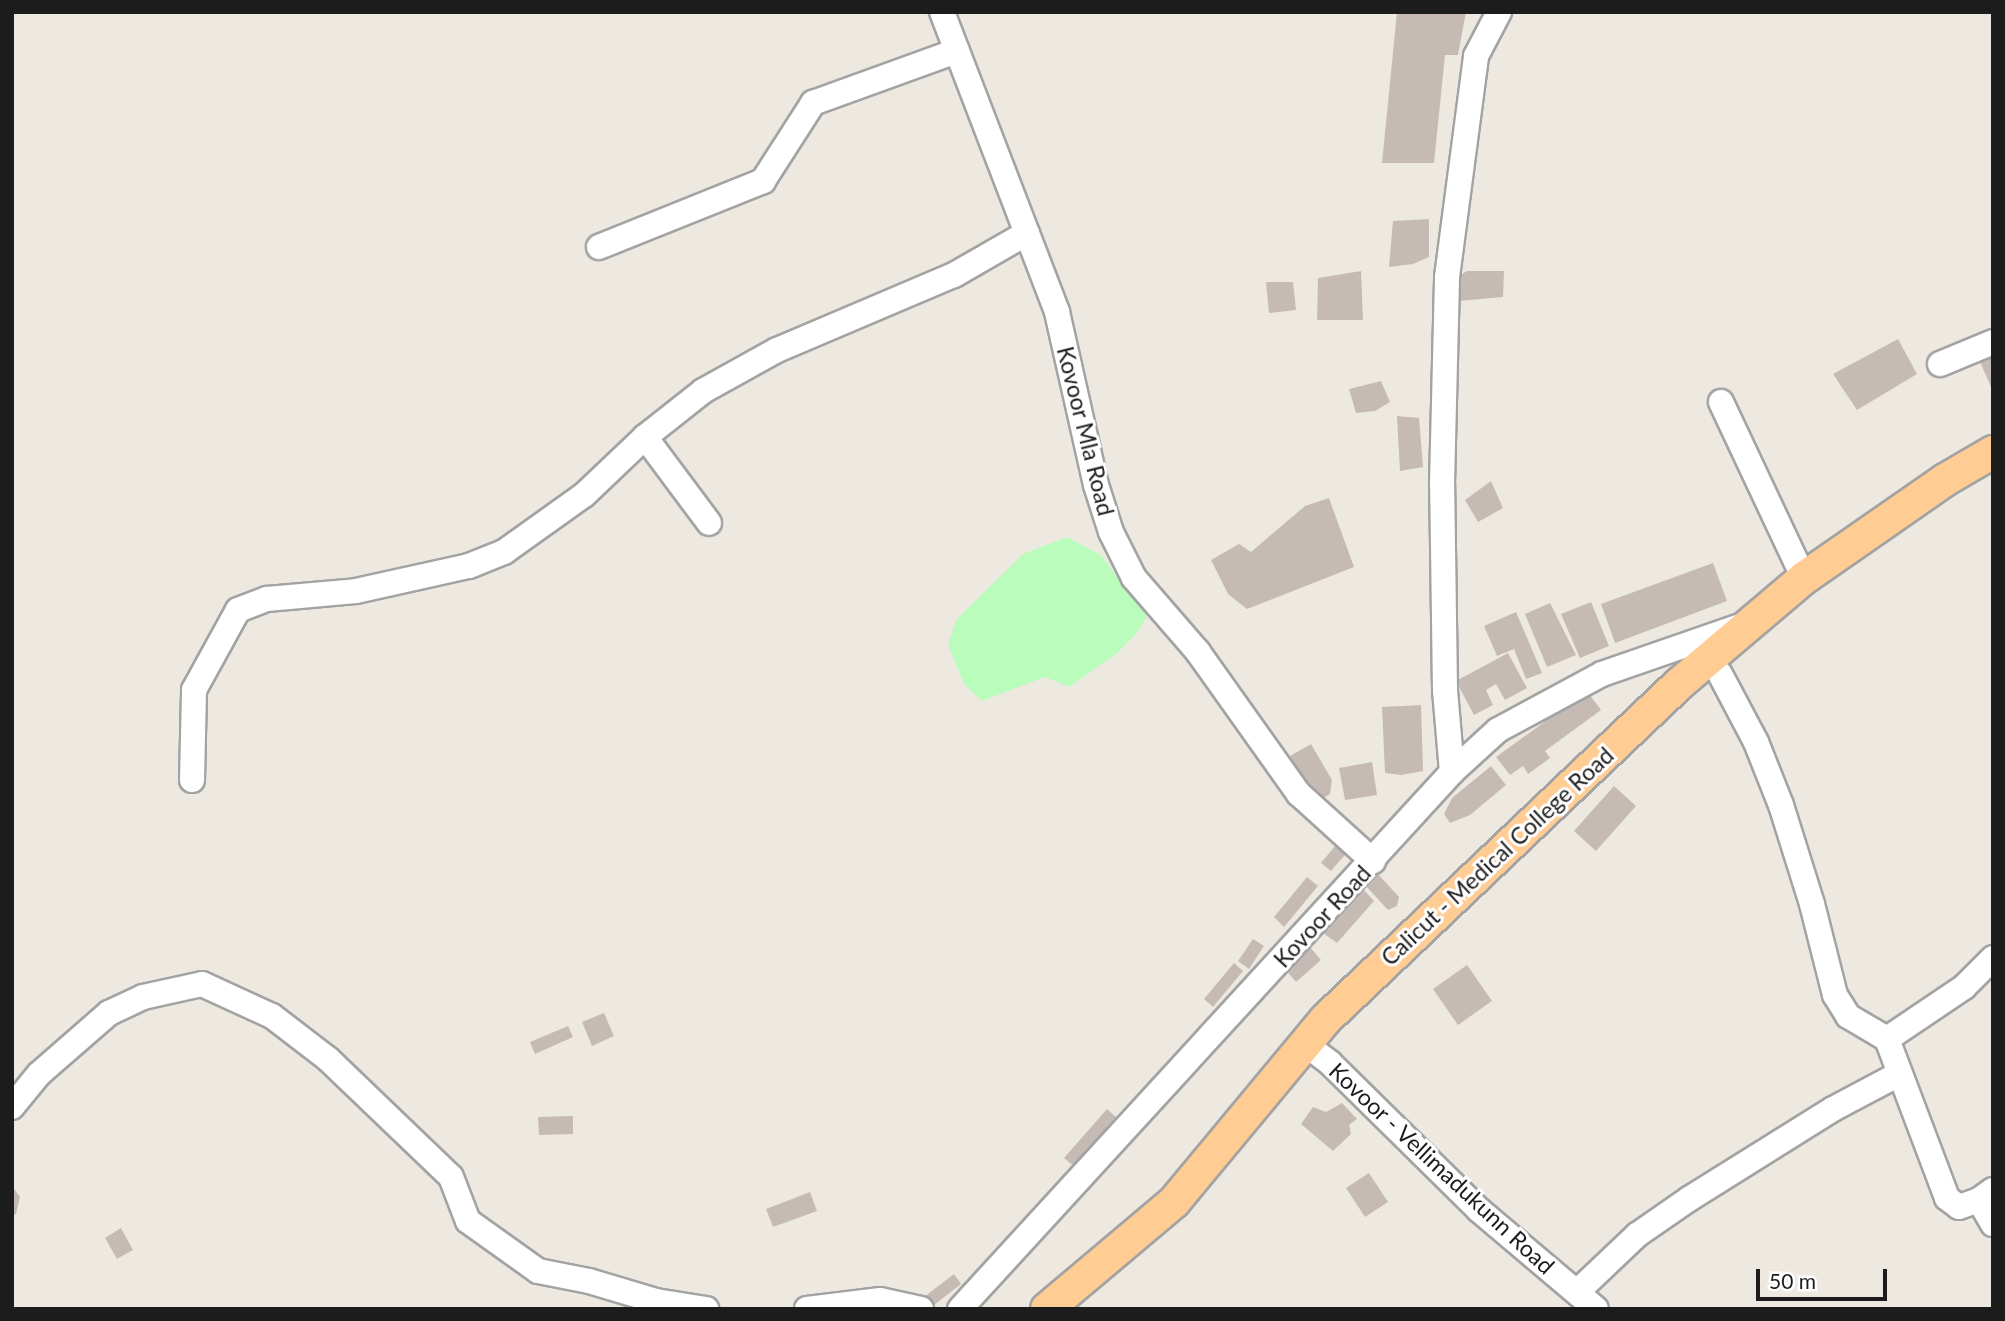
<!DOCTYPE html>
<html>
<head>
<meta charset="utf-8">
<style>
  body { margin:0 }
  #map { position:relative; width:2005px; height:1321px; overflow:hidden; background:#eee9e0; font-family:Lato,sans-serif }
  div>[style] { position:absolute }
  .park>* { inset:0; background:#b9fcbc }
  .building>* { inset:0; background:#c6bbb4 }
  .roads { filter:drop-shadow(2px 0 #a3a3a3) drop-shadow(-2px 0 #a3a3a3) drop-shadow(0 2px #a3a3a3) drop-shadow(0 -2px #a3a3a3) }
  .minor>* { height:24px; margin:-12px; padding:0 12px; transform-origin:12px; border-radius:12px; background:#fff }
  .major>* { height:32px; margin:-16px; padding:0 16px; transform-origin:16px; border-radius:16px; background:#ffcc94 }
  span { translate:-50% -50%; white-space:nowrap; text-align:center; line-height:1.15; -webkit-text-stroke:6px #fff; paint-order:stroke }
  .street-label { font-size:23px; color:#1c1c1c }
  .frame { position:absolute; inset:0; border:14px solid #1c1c1c; pointer-events:none }
  .scale { position:absolute; left:1756px; top:1269px; width:131px; height:32px; box-sizing:border-box; border:4px solid #1c1c1c; border-top:0; padding-left:9px; font-size:21px; line-height:24px; white-space:nowrap; color:#1c1c1c; -webkit-text-stroke:5px #fff; paint-order:stroke }
</style>
</head>
<body>
<div id="map">
  <div class="park">
    <i style="clip-path:polygon(1067px 537px,1101px 555px,1147px 616px,1136px 634px,1116px 654px,1069px 687px,1045px 677px,982px 701px,964px 684px,948px 645px,956px 620px,1023px 554px)"></i>
  </div>
  <div class="building">
    <i style="clip-path:polygon(1397px 12px,1466px 12px,1458px 55px,1445px 55px,1434px 163px,1382px 163px)"></i>
    <i style="clip-path:polygon(1429px 219px,1429px 257px,1413px 264px,1389px 267px,1393px 221px)"></i>
    <i style="clip-path:polygon(1361px 271px,1363px 320px,1317px 320px,1318px 278px)"></i>
    <i style="clip-path:polygon(1467px 271px,1504px 271px,1503px 297px,1459px 301px,1459px 276px)"></i>
    <i style="clip-path:polygon(1266px 282px,1293px 282px,1296px 310px,1269px 313px)"></i>
    <i style="clip-path:polygon(1898px 339px,1917px 374px,1857px 410px,1833px 374px)"></i>
    <i style="clip-path:polygon(1993px 349px,1993px 392px,1978px 357px)"></i>
    <i style="clip-path:polygon(1381px 381px,1390px 402px,1375px 411px,1356px 413px,1349px 389px)"></i>
    <i style="clip-path:polygon(1397px 416px,1419px 418px,1423px 467px,1400px 471px)"></i>
    <i style="clip-path:polygon(1491px 481px,1503px 508px,1478px 522px,1465px 500px)"></i>
    <i style="clip-path:polygon(1329px 498px,1354px 567px,1247px 609px,1228px 594px,1211px 560px,1239px 544px,1251px 552px,1305px 506px)"></i>
    <i style="clip-path:polygon(1713px 563px,1727px 601px,1615px 643px,1601px 604px)"></i>
    <i style="clip-path:polygon(1591px 602px,1609px 646px,1580px 658px,1561px 614px)"></i>
    <i style="clip-path:polygon(1550px 603px,1576px 655px,1547px 667px,1525px 614px)"></i>
    <i style="clip-path:polygon(1516px 612px,1542px 673px,1526px 679px,1514px 649px,1497px 656px,1484px 626px)"></i>
    <i style="clip-path:polygon(1508px 653px,1527px 688px,1505px 700px,1496px 684px,1486px 690px,1493px 705px,1474px 715px,1456px 681px)"></i>
    <i style="clip-path:polygon(1587px 691px,1601px 710px,1545px 751px,1550px 758px,1528px 774px,1523px 766px,1510px 775px,1496px 757px)"></i>
    <i style="clip-path:polygon(1421px 705px,1423px 771px,1401px 775px,1385px 773px,1382px 707px)"></i>
    <i style="clip-path:polygon(1311px 744px,1332px 780px,1330px 794px,1317px 802px,1290px 756px)"></i>
    <i style="clip-path:polygon(1372px 762px,1377px 795px,1345px 800px,1339px 768px)"></i>
    <i style="clip-path:polygon(1491px 766px,1506px 785px,1470px 815px,1450px 823px,1444px 814px,1452px 798px)"></i>
    <i style="clip-path:polygon(1614px 786px,1636px 806px,1596px 851px,1574px 831px)"></i>
    <i style="clip-path:polygon(1340px 840px,1350px 849px,1331px 871px,1321px 863px)"></i>
    <i style="clip-path:polygon(1377px 873px,1399px 897px,1397px 906px,1388px 910px,1365px 885px)"></i>
    <i style="clip-path:polygon(1307px 877px,1318px 886px,1284px 927px,1274px 917px)"></i>
    <i style="clip-path:polygon(1363px 889px,1374px 901px,1337px 943px,1323px 933px)"></i>
    <i style="clip-path:polygon(1253px 939px,1264px 946px,1249px 969px,1238px 961px)"></i>
    <i style="clip-path:polygon(1310px 947px,1321px 960px,1296px 982px,1285px 969px)"></i>
    <i style="clip-path:polygon(1234px 963px,1243px 971px,1213px 1007px,1204px 999px)"></i>
    <i style="clip-path:polygon(1467px 965px,1492px 1001px,1458px 1025px,1433px 989px)"></i>
    <i style="clip-path:polygon(604px 1013px,614px 1036px,592px 1046px,582px 1022px)"></i>
    <i style="clip-path:polygon(568px 1026px,573px 1037px,535px 1054px,530px 1042px)"></i>
    <i style="clip-path:polygon(1342px 1103px,1357px 1119px,1349px 1125px,1351px 1134px,1333px 1151px,1301px 1124px,1313px 1107px,1326px 1112px)"></i>
    <i style="clip-path:polygon(1107px 1109px,1118px 1119px,1076px 1168px,1064px 1158px)"></i>
    <i style="clip-path:polygon(573px 1116px,573px 1134px,539px 1135px,538px 1117px)"></i>
    <i style="clip-path:polygon(1369px 1173px,1388px 1202px,1365px 1217px,1346px 1188px)"></i>
    <i style="clip-path:polygon(12px 1186px,20px 1197px,16px 1214px,12px 1216px)"></i>
    <i style="clip-path:polygon(810px 1192px,817px 1211px,773px 1227px,766px 1209px)"></i>
    <i style="clip-path:polygon(121px 1228px,133px 1250px,117px 1259px,105px 1238px)"></i>
    <i style="clip-path:polygon(954px 1274px,961px 1284px,934px 1305px,924px 1297px)"></i>
  </div>
  <div class="roads">
    <div class="minor">
      <i style="left:942px;top:12px;width:321px;rotate:69deg"></i>
      <i style="left:1057px;top:312px;width:177px;rotate:77.3deg"></i>
      <i style="left:1096px;top:485px;width:49px;rotate:72.3deg"></i>
      <i style="left:1111px;top:532px;width:51px;rotate:63.4deg"></i>
      <i style="left:1134px;top:578px;width:98px;rotate:49.1deg"></i>
      <i style="left:1198px;top:652px;width:174px;rotate:54.6deg"></i>
      <i style="left:1299px;top:794px;width:100px;rotate:42.2deg"></i>
      <i style="left:599px;top:247px;width:177px;rotate:-21.9deg"></i>
      <i style="left:763px;top:181px;width:93px;rotate:-57.3deg"></i>
      <i style="left:813px;top:103px;width:153px;rotate:-19.9deg"></i>
      <i style="left:1940px;top:364px;width:57px;rotate:-22.5deg"></i>
      <i style="left:1721px;top:402px;width:195px;rotate:64.8deg"></i>
      <i style="left:645px;top:437px;width:107px;rotate:53.3deg"></i>
      <i style="left:1720px;top:674px;width:77px;rotate:62.1deg"></i>
      <i style="left:1756px;top:742px;width:68px;rotate:68.4deg"></i>
      <i style="left:1781px;top:805px;width:104px;rotate:72.6deg"></i>
      <i style="left:1812px;top:904px;width:94px;rotate:75.8deg"></i>
      <i style="left:1835px;top:995px;width:25px;rotate:58deg"></i>
      <i style="left:1848px;top:1016px;width:45px;rotate:30.5deg"></i>
      <i style="left:1887px;top:1039px;width:170px;rotate:69.3deg"></i>
      <i style="left:1947px;top:1198px;width:15px;rotate:37deg"></i>
      <i style="left:1959px;top:1207px;width:21px;rotate:-19deg"></i>
      <i style="left:1979px;top:1200px;width:17px;rotate:-36deg"></i>
      <i style="left:1452px;top:772px;width:82px;rotate:-94.9deg"></i>
      <i style="left:1445px;top:690px;width:206px;rotate:-90.8deg"></i>
      <i style="left:1442px;top:484px;width:207px;rotate:-88.6deg"></i>
      <i style="left:1447px;top:277px;width:223px;rotate:-82.5deg"></i>
      <i style="left:1476px;top:56px;width:50px;rotate:-62.4deg"></i>
      <i style="left:192px;top:780px;width:90px;rotate:-88.7deg"></i>
      <i style="left:194px;top:690px;width:91px;rotate:-61.2deg"></i>
      <i style="left:238px;top:610px;width:31px;rotate:-21deg"></i>
      <i style="left:267px;top:599px;width:89px;rotate:-5.1deg"></i>
      <i style="left:356px;top:591px;width:116px;rotate:-12.5deg"></i>
      <i style="left:469px;top:566px;width:38px;rotate:-22deg"></i>
      <i style="left:504px;top:552px;width:98px;rotate:-35.5deg"></i>
      <i style="left:584px;top:495px;width:84px;rotate:-43.6deg"></i>
      <i style="left:645px;top:437px;width:74px;rotate:-38.4deg"></i>
      <i style="left:703px;top:391px;width:85px;rotate:-29deg"></i>
      <i style="left:777px;top:350px;width:192px;rotate:-23deg"></i>
      <i style="left:954px;top:275px;width:84px;rotate:-29.9deg"></i>
      <i style="left:1887px;top:1039px;width:93px;rotate:-34deg"></i>
      <i style="left:1964px;top:987px;width:41px;rotate:-45deg"></i>
      <i style="left:1305px;top:1044px;width:31px;rotate:37deg"></i>
      <i style="left:1330px;top:1063px;width:209px;rotate:44.6deg"></i>
      <i style="left:1479px;top:1210px;width:153px;rotate:40.2deg"></i>
      <i style="left:12px;top:1107px;width:43px;rotate:-50.7deg"></i>
      <i style="left:39px;top:1074px;width:93px;rotate:-41.1deg"></i>
      <i style="left:109px;top:1013px;width:38px;rotate:-25deg"></i>
      <i style="left:143px;top:997px;width:60px;rotate:-12.4deg"></i>
      <i style="left:202px;top:984px;width:77px;rotate:24.6deg"></i>
      <i style="left:272px;top:1016px;width:71px;rotate:37.5deg"></i>
      <i style="left:328px;top:1059px;width:170px;rotate:43.8deg"></i>
      <i style="left:451px;top:1177px;width:47px;rotate:68.9deg"></i>
      <i style="left:468px;top:1221px;width:86px;rotate:35.5deg"></i>
      <i style="left:538px;top:1271px;width:52px;rotate:11.1deg"></i>
      <i style="left:589px;top:1281px;width:70px;rotate:16.6deg"></i>
      <i style="left:656px;top:1301px;width:51px;rotate:9.1deg"></i>
      <i style="left:1979px;top:1200px;width:28px;rotate:60deg"></i>
      <i style="left:1577px;top:1292px;width:83px;rotate:-43.5deg"></i>
      <i style="left:1637px;top:1235px;width:63px;rotate:-34.7deg"></i>
      <i style="left:1689px;top:1199px;width:170px;rotate:-32deg"></i>
      <i style="left:1833px;top:1109px;width:75px;rotate:-27.9deg"></i>
      <i style="left:807px;top:1309px;width:74px;rotate:-7deg"></i>
      <i style="left:880px;top:1300px;width:42px;rotate:12.4deg"></i>
      <i style="left:960px;top:1309px;width:728px;rotate:-47.5deg"></i>
      <i style="left:1452px;top:772px;width:62px;rotate:-42.4deg"></i>
      <i style="left:1498px;top:730px;width:118px;rotate:-28.3deg"></i>
      <i style="left:1602px;top:674px;width:144px;rotate:-19.1deg"></i>
    </div>
    <div class="major">
      <i style="left:1047px;top:1309px;width:166px;rotate:-40.1deg"></i>
      <i style="left:1174px;top:1202px;width:238px;rotate:-50.3deg"></i>
      <i style="left:1326px;top:1019px;width:487px;rotate:-43.5deg"></i>
      <i style="left:1679px;top:684px;width:164px;rotate:-40.3deg"></i>
      <i style="left:1804px;top:578px;width:172px;rotate:-34.8deg"></i>
      <i style="left:1945px;top:480px;width:56px;rotate:-30.3deg"></i>
    </div>
  </div>
  <div class="street-label">
    <span style="left:1086px;top:431px;rotate:76deg">Kovoor Mla Road</span>
    <span style="left:1497px;top:856px;rotate:-43deg">Calicut - Medical College Road</span>
    <span style="left:1322px;top:916px;rotate:-47deg">Kovoor Road</span>
    <span style="left:1442px;top:1168px;rotate:43deg">Kovoor - Vellimadukunn Road</span>
  </div>
  <div class="frame"></div>
  <div class="scale">50 m</div>
</div>
</body>
</html>
